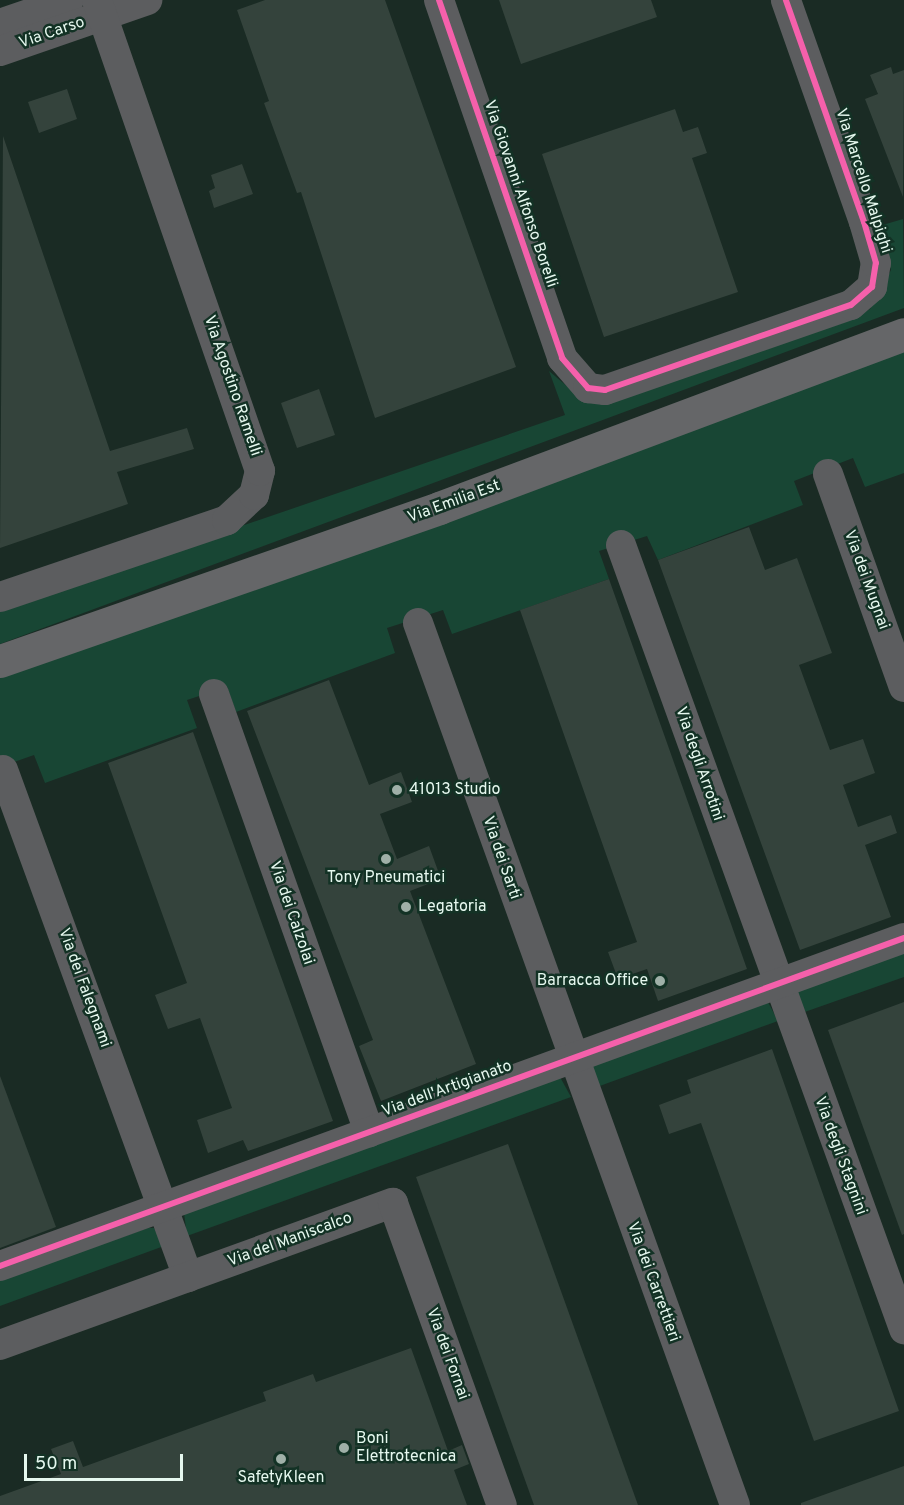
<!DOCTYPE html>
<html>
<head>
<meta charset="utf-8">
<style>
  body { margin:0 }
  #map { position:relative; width:904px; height:1505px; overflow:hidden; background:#1a2b24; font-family:Overpass,sans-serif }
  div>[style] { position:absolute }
  .green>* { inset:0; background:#184634 }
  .building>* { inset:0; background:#34433c }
  .minor>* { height:30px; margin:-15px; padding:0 15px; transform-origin:15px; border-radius:15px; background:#5c5d5f }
  .major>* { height:33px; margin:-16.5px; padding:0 16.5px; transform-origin:16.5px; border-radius:16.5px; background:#656668 }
  .cycleway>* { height:6px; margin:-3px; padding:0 3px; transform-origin:3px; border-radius:3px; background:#f560ab }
  .dots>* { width:16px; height:16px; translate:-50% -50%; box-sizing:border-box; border:3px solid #133225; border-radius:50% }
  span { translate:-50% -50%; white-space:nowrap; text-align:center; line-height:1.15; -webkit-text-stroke:5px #133225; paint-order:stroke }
  .street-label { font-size:16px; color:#e6f8ef }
  .poi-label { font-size:16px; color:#e6f8ef }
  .left { translate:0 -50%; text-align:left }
  .right { translate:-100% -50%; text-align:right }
  .scale { position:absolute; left:24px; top:1454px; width:159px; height:27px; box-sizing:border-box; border:3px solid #e6f8ef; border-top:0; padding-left:8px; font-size:18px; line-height:21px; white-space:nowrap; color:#e6f8ef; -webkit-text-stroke:4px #133225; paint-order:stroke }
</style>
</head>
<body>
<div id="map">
  <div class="green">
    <i style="clip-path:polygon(903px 219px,904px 308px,0 644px,0 609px,565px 415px,549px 371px,575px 393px,852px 319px,870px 309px,891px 270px,879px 226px)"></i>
    <i style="clip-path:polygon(904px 346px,904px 473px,865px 487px,853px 458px,794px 481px,803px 505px,658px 560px,647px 536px,599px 551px,609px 579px,452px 634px,443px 610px,387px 628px,395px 653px,236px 712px,227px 687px,187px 700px,197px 728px,45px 783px,34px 755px,0 767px,0 675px)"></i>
    <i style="clip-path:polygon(904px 953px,904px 977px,799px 1014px,798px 991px)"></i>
    <i style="clip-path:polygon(768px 1002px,778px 1021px,597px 1087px,590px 1067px)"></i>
    <i style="clip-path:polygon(560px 1077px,571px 1097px,187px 1236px,184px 1213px)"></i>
    <i style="clip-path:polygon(148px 1228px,154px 1228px,164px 1246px,0 1306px,0 1280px)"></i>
  </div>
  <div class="building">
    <i style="clip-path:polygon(265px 0,385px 0,516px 367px,375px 418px,301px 192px,297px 193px,264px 103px,269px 101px,237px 10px)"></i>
    <i style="clip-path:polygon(499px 0,651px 0,657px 17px,521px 64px)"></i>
    <i style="clip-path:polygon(891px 67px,893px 74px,904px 70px,903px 197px,865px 99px,878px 94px,870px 75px)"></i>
    <i style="clip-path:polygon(67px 89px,77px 119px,39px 133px,28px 102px)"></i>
    <i style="clip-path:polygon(675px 109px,683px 132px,698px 127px,707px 153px,692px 158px,738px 292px,604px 337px,542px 154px)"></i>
    <i style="clip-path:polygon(3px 136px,110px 451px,187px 428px,194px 449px,117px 472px,128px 504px,0 548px)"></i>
    <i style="clip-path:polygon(242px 164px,253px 194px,214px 208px,209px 191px,215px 188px,211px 175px)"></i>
    <i style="clip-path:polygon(319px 389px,335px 435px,297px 448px,281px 403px)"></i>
    <i style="clip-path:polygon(749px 527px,765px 570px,797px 558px,832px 653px,799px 665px,830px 750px,863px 739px,875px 773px,843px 785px,858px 827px,891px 815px,897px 833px,865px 845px,891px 917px,800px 950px,658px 560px)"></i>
    <i style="clip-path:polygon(609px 579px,747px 969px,658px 1001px,647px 969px,618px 979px,608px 952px,637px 942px,520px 610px)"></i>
    <i style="clip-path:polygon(329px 680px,369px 785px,401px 772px,412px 802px,380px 814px,397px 859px,429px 846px,441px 879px,410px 891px,476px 1064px,381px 1101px,359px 1046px,373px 1040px,247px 711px)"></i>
    <i style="clip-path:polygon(193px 732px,333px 1121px,248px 1151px,243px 1140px,208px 1153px,197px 1120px,232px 1108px,200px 1018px,168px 1029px,155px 995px,187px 983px,108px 763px)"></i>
    <i style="clip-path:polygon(904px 1002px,904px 1234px,902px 1235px,828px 1030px)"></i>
    <i style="clip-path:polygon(772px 1049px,899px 1411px,814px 1441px,701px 1123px,669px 1134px,659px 1105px,691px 1093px,687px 1080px)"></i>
    <i style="clip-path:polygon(0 1076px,56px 1227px,0 1248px)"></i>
    <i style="clip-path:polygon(508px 1144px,638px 1505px,534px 1505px,416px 1177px)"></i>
    <i style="clip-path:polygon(411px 1348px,448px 1451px,462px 1445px,469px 1464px,454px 1470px,467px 1505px,0 1505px,0 1496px,61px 1474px,51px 1449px,73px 1441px,83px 1467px,266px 1401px,263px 1392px,313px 1374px,316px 1382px)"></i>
    <i style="clip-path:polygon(904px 1466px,904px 1505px,801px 1505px,801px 1503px)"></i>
  </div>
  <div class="minor">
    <i style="left:439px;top:0;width:379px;rotate:71deg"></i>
    <i style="left:562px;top:358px;width:40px;rotate:49deg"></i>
    <i style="left:588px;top:388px;width:17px;rotate:7deg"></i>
    <i style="left:605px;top:390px;width:260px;rotate:-19.1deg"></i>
    <i style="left:851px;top:305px;width:28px;rotate:-41deg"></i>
    <i style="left:872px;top:287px;width:24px;rotate:-81deg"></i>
    <i style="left:876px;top:263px;width:43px;rotate:-106.3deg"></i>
    <i style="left:864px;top:222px;width:235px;rotate:-109.4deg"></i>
    <i style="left:0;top:24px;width:73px;rotate:-19.2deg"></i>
    <i style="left:0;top:51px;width:156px;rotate:-19.1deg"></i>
    <i style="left:828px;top:474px;width:226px;rotate:70.4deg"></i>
    <i style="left:621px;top:545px;width:834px;rotate:70.15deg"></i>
    <i style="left:0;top:597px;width:240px;rotate:-18.7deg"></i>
    <i style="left:227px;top:520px;width:37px;rotate:-43deg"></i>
    <i style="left:254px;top:495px;width:25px;rotate:-76deg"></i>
    <i style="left:260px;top:471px;width:498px;rotate:-109.1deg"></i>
    <i style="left:418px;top:623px;width:937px;rotate:70.23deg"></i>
    <i style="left:214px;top:694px;width:465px;rotate:70.5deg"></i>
    <i style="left:3px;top:770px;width:540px;rotate:69.95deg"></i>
    <i style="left:0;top:1266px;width:962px;rotate:-19.94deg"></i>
    <i style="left:0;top:1345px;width:418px;rotate:-19.9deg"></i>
    <i style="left:393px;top:1203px;width:321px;rotate:70.2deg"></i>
  </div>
  <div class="major">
    <i style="left:0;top:661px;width:465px;rotate:-19.2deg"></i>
    <i style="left:439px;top:508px;width:496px;rotate:-20.5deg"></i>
  </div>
  <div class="cycleway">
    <i style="left:439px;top:0;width:379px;rotate:71deg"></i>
    <i style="left:562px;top:358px;width:40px;rotate:49deg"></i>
    <i style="left:588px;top:388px;width:17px;rotate:7deg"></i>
    <i style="left:605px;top:390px;width:260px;rotate:-19.1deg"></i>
    <i style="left:851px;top:305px;width:28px;rotate:-41deg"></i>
    <i style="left:872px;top:287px;width:24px;rotate:-81deg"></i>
    <i style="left:876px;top:263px;width:43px;rotate:-106.3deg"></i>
    <i style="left:864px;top:222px;width:235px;rotate:-109.4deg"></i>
    <i style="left:0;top:1266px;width:962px;rotate:-19.94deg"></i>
  </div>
  <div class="dots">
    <i style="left:397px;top:790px;background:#9fb0a8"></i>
    <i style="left:386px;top:859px;background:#9fb0a8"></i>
    <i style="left:406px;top:907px;background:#9fb0a8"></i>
    <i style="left:660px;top:981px;background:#9fb0a8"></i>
    <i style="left:344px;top:1448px;background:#9fb0a8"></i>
    <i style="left:281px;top:1459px;background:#9fb0a8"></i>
  </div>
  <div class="street-label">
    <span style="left:52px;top:33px;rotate:-19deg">Via Carso</span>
    <span style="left:863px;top:181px;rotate:72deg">Via Marcello Malpighi</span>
    <span style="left:520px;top:194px;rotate:71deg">Via Giovanni Alfonso Borelli</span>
    <span style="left:232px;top:386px;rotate:71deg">Via Agostino Ramelli</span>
    <span style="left:454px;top:502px;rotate:-20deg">Via Emilia Est</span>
    <span style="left:866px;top:580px;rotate:70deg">Via dei Mugnai</span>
    <span style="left:699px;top:764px;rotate:71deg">Via degli Arrotini</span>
    <span style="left:501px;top:858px;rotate:71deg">Via dei Sarti</span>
    <span style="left:291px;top:913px;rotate:71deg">Via dei Calzolai</span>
    <span style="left:84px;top:988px;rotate:70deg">Via dei Falegnami</span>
    <span style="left:447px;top:1089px;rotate:-20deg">Via dell'Artigianato</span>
    <span style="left:840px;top:1156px;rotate:70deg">Via degli Stagnini</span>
    <span style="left:290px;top:1240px;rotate:-20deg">Via del Maniscalco</span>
    <span style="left:653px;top:1282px;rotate:70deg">Via dei Carrettieri</span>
    <span style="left:447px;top:1354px;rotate:70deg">Via dei Fornai</span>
  </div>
  <div class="poi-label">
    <span class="left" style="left:409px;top:790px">41013 Studio</span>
    <span style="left:386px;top:878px">Tony Pneumatici</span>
    <span class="left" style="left:418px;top:907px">Legatoria</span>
    <span class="right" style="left:648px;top:981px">Barracca Office</span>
    <span class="left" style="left:356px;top:1448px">Boni<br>Elettrotecnica</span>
    <span style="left:281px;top:1478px">SafetyKleen</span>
  </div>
  <div class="scale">50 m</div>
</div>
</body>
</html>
